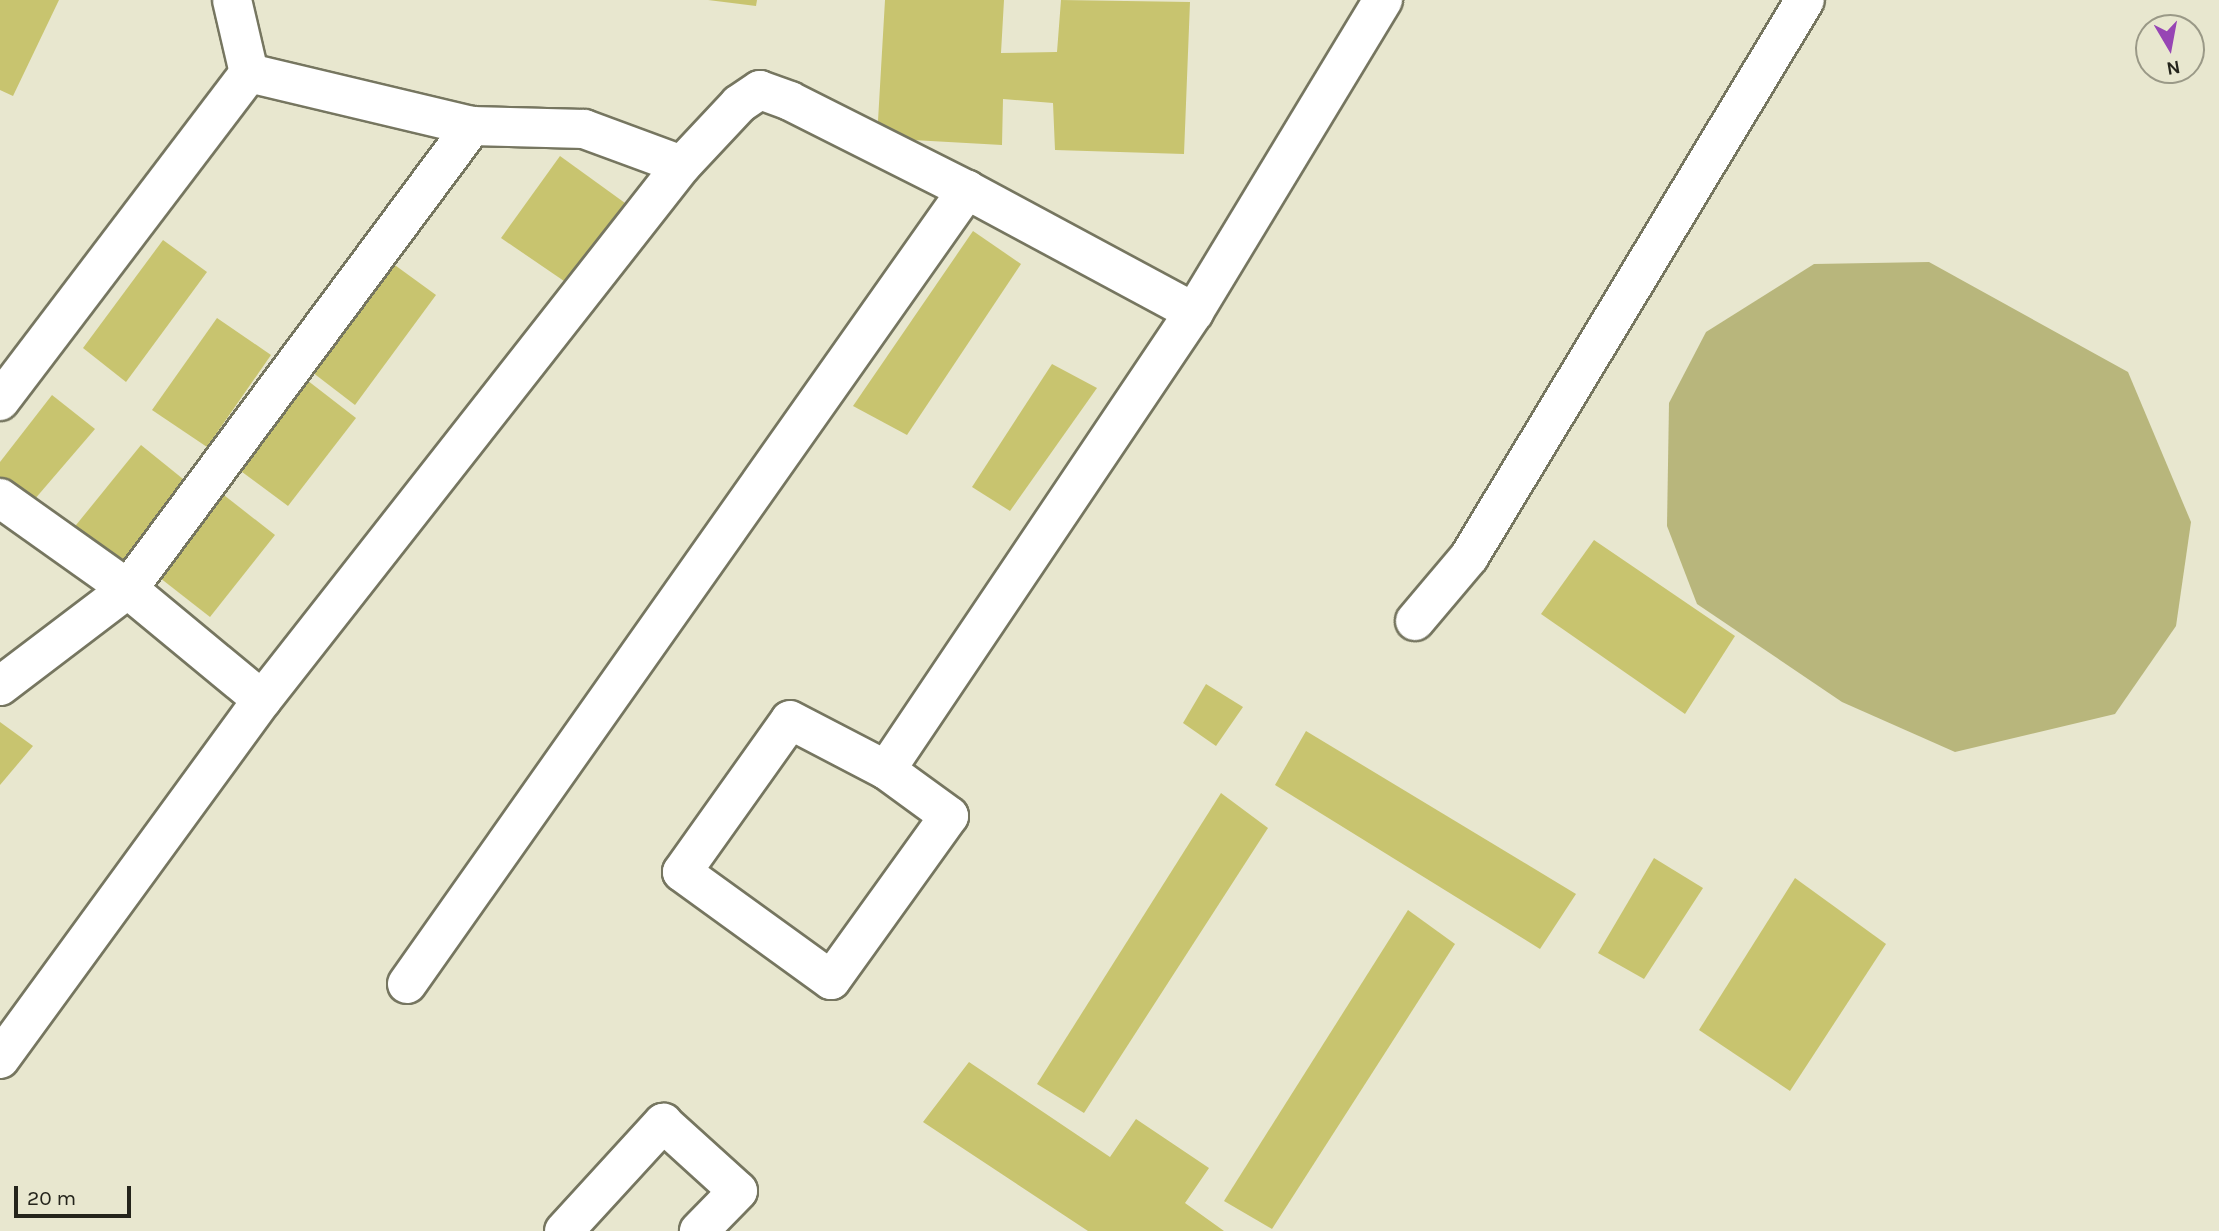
<!DOCTYPE html>
<html>
<head>
<meta charset="utf-8">
<style>
  body { margin:0 }
  #map { position:relative; width:2219px; height:1231px; overflow:hidden; background:#e8e7cf; font-family:Karla,sans-serif }
  div>[style] { position:absolute }
  .green>* { inset:0; background:#b8b67c }
  .building>* { inset:0; background:#c8c46f }
  .roads { filter:drop-shadow(2px 0 #767660) drop-shadow(-2px 0 #767660) drop-shadow(0 2px #767660) drop-shadow(0 -2px #767660) }
  .minor>* { height:38px; margin:-19px; padding:0 19px; transform-origin:19px; border-radius:19px; background:#fff }
  span { translate:-50% -50%; white-space:nowrap; text-align:center; line-height:1.15; -webkit-text-stroke:6px #e8e7cf; paint-order:stroke }
  .north { position:absolute; left:2135px; top:14px; width:70px; height:70px; box-sizing:border-box; background:#e8e7cf; border:2px solid #9a9987; border-radius:50%; rotate:170deg; font-size:19px; font-weight:700; line-height:28px; text-align:center; color:#24241b }
  .north::after { content:''; display:block; margin:auto; width:24px; height:32px; background:#9745b4; clip-path:polygon(50% 0,100% 100%,50% 72%,0 100%) }
  .scale { position:absolute; left:14px; top:1186px; width:117px; height:32px; box-sizing:border-box; border:4px solid #24241b; border-top:0; padding-left:9px; font-size:21px; line-height:24px; white-space:nowrap; color:#24241b; -webkit-text-stroke:5px #e8e7cf; paint-order:stroke }
</style>
</head>
<body>
<div id="map">
  <div class="green">
    <i style="clip-path:polygon(1929px 262px,2128px 372px,2191px 522px,2176px 626px,2115px 714px,1955px 752px,1842px 702px,1697px 604px,1667px 526px,1669px 403px,1706px 332px,1814px 264px)"></i>
  </div>
  <div class="building">
    <i style="clip-path:polygon(0 0,59px 0,13px 96px,0 90px)"></i>
    <i style="clip-path:polygon(708px 0,757px 0,756px 6px)"></i>
    <i style="clip-path:polygon(885px 0,1004px 0,1001px 53px,1057px 52px,1061px 0,1190px 2px,1184px 154px,1055px 150px,1053px 103px,1003px 99px,1002px 145px,877px 138px)"></i>
    <i style="clip-path:polygon(560px 156px,625px 203px,564px 281px,501px 238px)"></i>
    <i style="clip-path:polygon(973px 231px,1021px 264px,907px 435px,853px 406px)"></i>
    <i style="clip-path:polygon(163px 240px,207px 272px,126px 382px,83px 348px)"></i>
    <i style="clip-path:polygon(392px 263px,436px 295px,355px 405px,312px 372px)"></i>
    <i style="clip-path:polygon(217px 318px,271px 355px,207px 447px,152px 410px)"></i>
    <i style="clip-path:polygon(1052px 364px,1097px 388px,1010px 511px,972px 487px)"></i>
    <i style="clip-path:polygon(303px 377px,356px 418px,288px 506px,234px 466px)"></i>
    <i style="clip-path:polygon(52px 395px,95px 429px,28px 507px,0 483px,0 462px)"></i>
    <i style="clip-path:polygon(141px 445px,188px 483px,119px 567px,72px 530px)"></i>
    <i style="clip-path:polygon(220px 492px,275px 535px,210px 617px,155px 574px)"></i>
    <i style="clip-path:polygon(1594px 540px,1735px 636px,1685px 714px,1541px 614px)"></i>
    <i style="clip-path:polygon(1206px 684px,1243px 707px,1216px 746px,1183px 723px)"></i>
    <i style="clip-path:polygon(0 722px,33px 746px,0 785px)"></i>
    <i style="clip-path:polygon(1306px 731px,1576px 894px,1540px 949px,1275px 785px)"></i>
    <i style="clip-path:polygon(1221px 793px,1268px 828px,1084px 1113px,1037px 1084px)"></i>
    <i style="clip-path:polygon(1654px 858px,1703px 888px,1644px 979px,1598px 953px)"></i>
    <i style="clip-path:polygon(1795px 878px,1886px 944px,1790px 1091px,1699px 1030px)"></i>
    <i style="clip-path:polygon(1408px 910px,1455px 944px,1272px 1229px,1224px 1201px)"></i>
    <i style="clip-path:polygon(969px 1062px,1110px 1157px,1136px 1119px,1209px 1168px,1185px 1203px,1224px 1231px,1088px 1231px,923px 1122px)"></i>
  </div>
  <div class="roads">
    <div class="minor">
      <i style="left:232px;top:0;width:75px;rotate:76.9deg"></i>
      <i style="left:249px;top:73px;width:229px;rotate:13.4deg"></i>
      <i style="left:472px;top:126px;width:112px;rotate:1.5deg"></i>
      <i style="left:584px;top:129px;width:104px;rotate:20.2deg"></i>
      <i style="left:0;top:401px;width:412px;rotate:-52.8deg"></i>
      <i style="left:0;top:498px;width:157px;rotate:35.4deg"></i>
      <i style="left:128px;top:589px;width:174px;rotate:39.6deg"></i>
      <i style="left:1415px;top:621px;width:84px;rotate:-49.8deg"></i>
      <i style="left:1469px;top:557px;width:650px;rotate:-58.9deg"></i>
      <i style="left:0;top:686px;width:161px;rotate:-37.2deg"></i>
      <i style="left:128px;top:589px;width:577px;rotate:-53.39deg"></i>
      <i style="left:790px;top:720px;width:108px;rotate:27.5deg"></i>
      <i style="left:886px;top:770px;width:78px;rotate:36.1deg"></i>
      <i style="left:949px;top:816px;width:202px;rotate:125.7deg"></i>
      <i style="left:831px;top:980px;width:184px;rotate:-144.1deg"></i>
      <i style="left:682px;top:872px;width:186px;rotate:-54.6deg"></i>
      <i style="left:886px;top:770px;width:552px;rotate:-56.08deg"></i>
      <i style="left:1194px;top:312px;width:365px;rotate:-58.8deg"></i>
      <i style="left:407px;top:984px;width:972px;rotate:-54.81deg"></i>
      <i style="left:0;top:1059px;width:444px;rotate:-53.9deg"></i>
      <i style="left:262px;top:700px;width:680px;rotate:-51.87deg"></i>
      <i style="left:682px;top:165px;width:83px;rotate:-46.9deg"></i>
      <i style="left:739px;top:104px;width:25px;rotate:-34deg"></i>
      <i style="left:760px;top:90px;width:32px;rotate:20deg"></i>
      <i style="left:790px;top:101px;width:198px;rotate:26.7deg"></i>
      <i style="left:967px;top:190px;width:258px;rotate:28.3deg"></i>
      <i style="left:564px;top:1231px;width:147px;rotate:-47.5deg"></i>
      <i style="left:663px;top:1123px;width:101px;rotate:42.2deg"></i>
      <i style="left:738px;top:1191px;width:56px;rotate:134.3deg"></i>
    </div>
  </div>
  <div class="north">N</div>
  <div class="scale">20 m</div>
</div>
</body>
</html>
